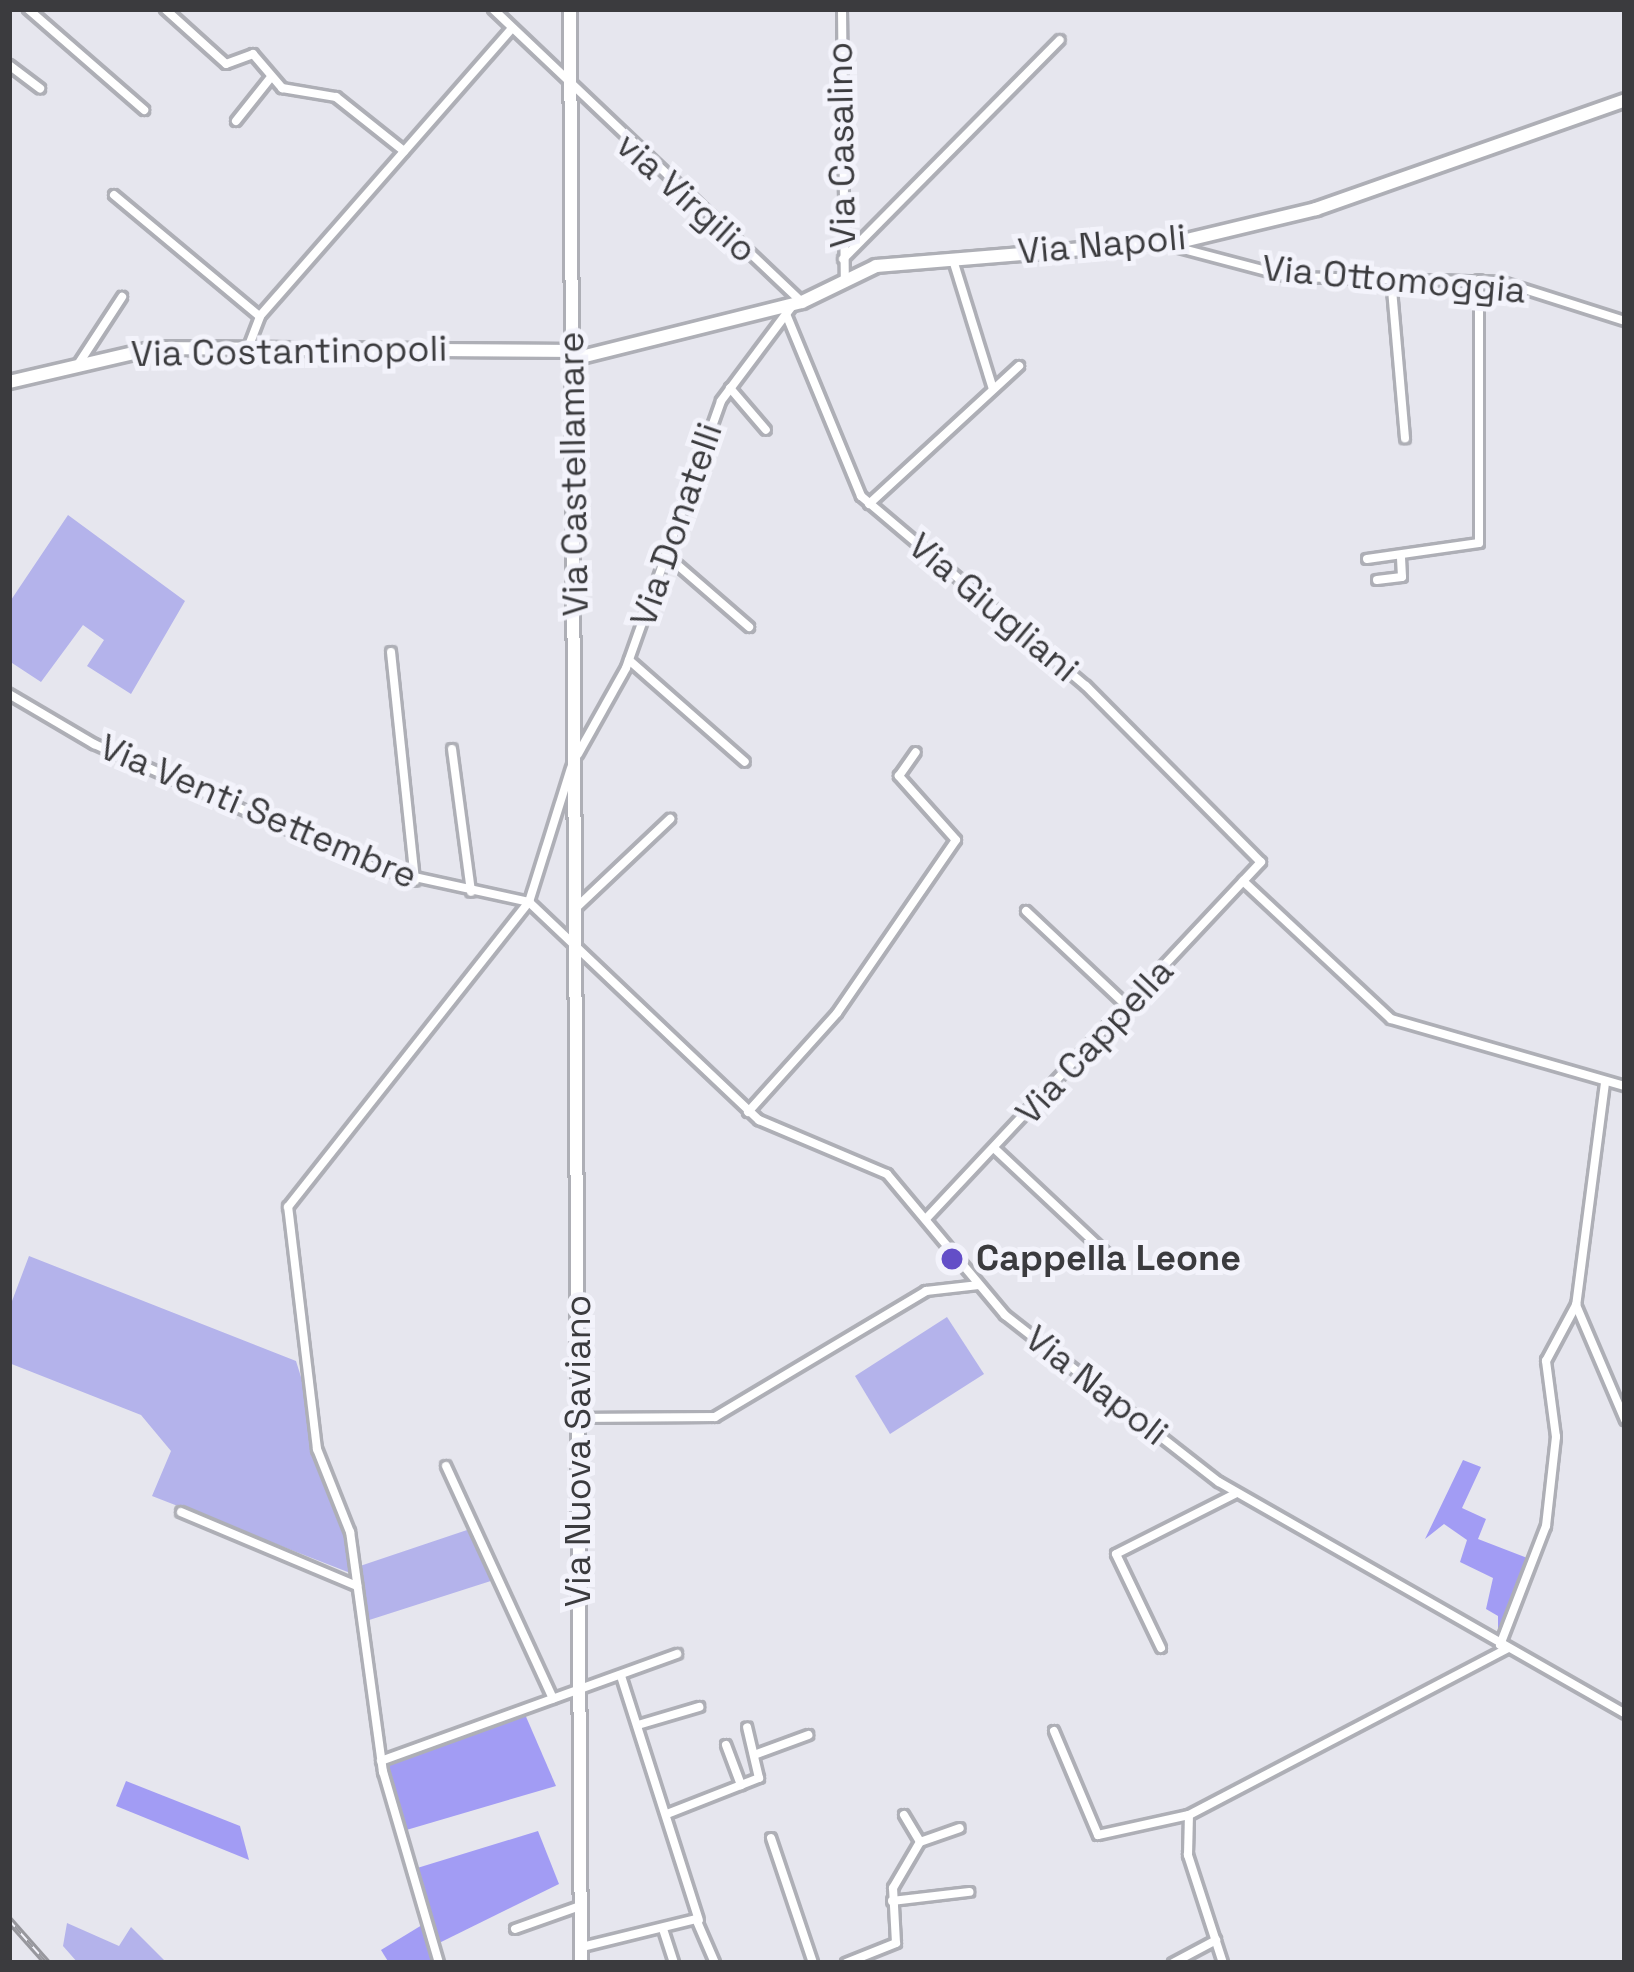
<!DOCTYPE html>
<html>
<head>
<meta charset="utf-8">
<style>
  body { margin:0 }
  #map { position:relative; width:1634px; height:1972px; overflow:hidden; background:#e6e6ee; font-family:"Space Grotesk",sans-serif }
  div>[style] { position:absolute }
  .green>* { inset:0; background:#b4b3eb }
  .forest>* { inset:0; background:#a29cf4 }
  .roads { filter:drop-shadow(3px 0 #aeafb6) drop-shadow(-3px 0 #aeafb6) drop-shadow(0 3px #aeafb6) drop-shadow(0 -3px #aeafb6) }
  .street>* { height:8px; margin:-4px; padding:0 4px; transform-origin:4px; border-radius:4px; background:#fff }
  .secondary>* { height:12px; margin:-6px; padding:0 6px; transform-origin:6px; border-radius:6px; background:#fff }
  .rail>* { height:8px; margin-top:-4px; transform-origin:0; background:repeating-linear-gradient(90deg,#f3f3fb 0 9px,#97979d 0 18px); box-sizing:border-box; border-block:3px solid #97979d }
  .dots>* { width:33px; height:33px; translate:-50% -50%; box-sizing:border-box; border:6px solid #f3f3fb; border-radius:50% }
  span { translate:-50% -50%; white-space:nowrap; text-align:center; line-height:1.15; -webkit-text-stroke:10px #f3f3fb; paint-order:stroke }
  .street-label { font-size:36px; color:#3b3b3e }
  .poi-label { font-size:36px; color:#3b3b3e; font-weight:700 }
  .left { translate:0 -50%; text-align:left }
  .frame { position:absolute; inset:0; border:12px solid #3b3b3e; pointer-events:none }
</style>
</head>
<body>
<div id="map">
  <div class="green">
    <i style="clip-path:polygon(68px 515px,185px 601px,131px 694px,87px 666px,104px 640px,83px 625px,41px 682px,9px 661px,9px 603px)"></i>
    <i style="clip-path:polygon(29px 1256px,296px 1361px,360px 1566px,473px 1528px,497px 1579px,363px 1622px,358px 1576px,152px 1496px,171px 1451px,141px 1415px,9px 1363px,9px 1309px)"></i>
    <i style="clip-path:polygon(947px 1317px,984px 1374px,890px 1434px,855px 1376px)"></i>
    <i style="clip-path:polygon(67px 1923px,119px 1946px,131px 1927px,167px 1963px,78px 1963px,63px 1946px)"></i>
  </div>
  <div class="forest">
    <i style="clip-path:polygon(1463px 1460px,1481px 1467px,1462px 1508px,1486px 1519px,1478px 1539px,1527px 1558px,1498px 1642px,1498px 1616px,1486px 1609px,1493px 1578px,1460px 1562px,1467px 1540px,1444px 1524px,1425px 1539px)"></i>
    <i style="clip-path:polygon(524px 1712px,556px 1786px,403px 1831px,384px 1762px)"></i>
    <i style="clip-path:polygon(126px 1781px,240px 1826px,249px 1860px,116px 1806px)"></i>
    <i style="clip-path:polygon(538px 1831px,559px 1884px,435px 1945px,414px 1869px)"></i>
    <i style="clip-path:polygon(422px 1925px,435px 1963px,389px 1963px,381px 1950px)"></i>
  </div>
  <div class="roads">
    <div class="street">
      <i style="left:28px;top:9px;width:154px;rotate:41deg"></i>
      <i style="left:165px;top:9px;width:82px;rotate:42deg"></i>
      <i style="left:226px;top:64px;width:29px;rotate:-20deg"></i>
      <i style="left:253px;top:54px;width:45px;rotate:49.5deg"></i>
      <i style="left:282px;top:88px;width:55px;rotate:9.5deg"></i>
      <i style="left:336px;top:97px;width:87px;rotate:38.5deg"></i>
      <i style="left:493px;top:9px;width:424px;rotate:43.5deg"></i>
      <i style="left:842px;top:9px;width:271px;rotate:89.4deg"></i>
      <i style="left:9px;top:65px;width:39px;rotate:37deg"></i>
      <i style="left:236px;top:121px;width:56px;rotate:-51.5deg"></i>
      <i style="left:114px;top:195px;width:189px;rotate:39.8deg"></i>
      <i style="left:1164px;top:244px;width:129px;rotate:14.8deg"></i>
      <i style="left:1289px;top:277px;width:213px;rotate:1.3deg"></i>
      <i style="left:1502px;top:282px;width:129px;rotate:17.6deg"></i>
      <i style="left:843px;top:259px;width:308px;rotate:-45.3deg"></i>
      <i style="left:953px;top:260px;width:135px;rotate:72.8deg"></i>
      <i style="left:1391px;top:278px;width:161px;rotate:85deg"></i>
      <i style="left:786px;top:314px;width:197px;rotate:67.6deg"></i>
      <i style="left:861px;top:496px;width:294px;rotate:40.2deg"></i>
      <i style="left:1086px;top:686px;width:248px;rotate:45.2deg"></i>
      <i style="left:1261px;top:862px;width:488px;rotate:133.2deg"></i>
      <i style="left:248px;top:348px;width:34px;rotate:-69deg"></i>
      <i style="left:260px;top:316px;width:381px;rotate:-48.8deg"></i>
      <i style="left:79px;top:363px;width:79px;rotate:-56.9deg"></i>
      <i style="left:730px;top:388px;width:55px;rotate:49.4deg"></i>
      <i style="left:869px;top:504px;width:204px;rotate:-42.6deg"></i>
      <i style="left:666px;top:555px;width:110px;rotate:40.9deg"></i>
      <i style="left:1367px;top:559px;width:113px;rotate:-8.1deg"></i>
      <i style="left:1479px;top:543px;width:263px;rotate:-90deg"></i>
      <i style="left:1377px;top:580px;width:25px;rotate:-7deg"></i>
      <i style="left:1402px;top:577px;width:20px;rotate:-93deg"></i>
      <i style="left:391px;top:652px;width:230px;rotate:84deg"></i>
      <i style="left:629px;top:660px;width:154px;rotate:41.3deg"></i>
      <i style="left:9px;top:694px;width:99px;rotate:30.5deg"></i>
      <i style="left:94px;top:744px;width:310px;rotate:23.8deg"></i>
      <i style="left:378px;top:869px;width:155px;rotate:12.3deg"></i>
      <i style="left:529px;top:902px;width:317px;rotate:43.5deg"></i>
      <i style="left:759px;top:1120px;width:139px;rotate:22.9deg"></i>
      <i style="left:887px;top:1174px;width:184px;rotate:50.1deg"></i>
      <i style="left:1005px;top:1315px;width:271px;rotate:38deg"></i>
      <i style="left:1219px;top:1482px;width:468px;rotate:29.7deg"></i>
      <i style="left:452px;top:749px;width:144px;rotate:82.4deg"></i>
      <i style="left:578px;top:754px;width:98px;rotate:-60.8deg"></i>
      <i style="left:626px;top:668px;width:283px;rotate:-70.4deg"></i>
      <i style="left:721px;top:401px;width:119px;rotate:-53.2deg"></i>
      <i style="left:1243px;top:881px;width:202px;rotate:43deg"></i>
      <i style="left:1391px;top:1019px;width:243px;rotate:16deg"></i>
      <i style="left:578px;top:906px;width:127px;rotate:-43.4deg"></i>
      <i style="left:1026px;top:911px;width:141px;rotate:43.3deg"></i>
      <i style="left:1605px;top:1083px;width:224px;rotate:97.4deg"></i>
      <i style="left:1576px;top:1305px;width:125px;rotate:66.9deg"></i>
      <i style="left:748px;top:1112px;width:133px;rotate:-48deg"></i>
      <i style="left:837px;top:1013px;width:210px;rotate:-55.5deg"></i>
      <i style="left:956px;top:840px;width:86px;rotate:-131.7deg"></i>
      <i style="left:899px;top:776px;width:29px;rotate:-55deg"></i>
      <i style="left:994px;top:1148px;width:154px;rotate:43.2deg"></i>
      <i style="left:578px;top:1418px;width:137px;rotate:-0.4deg"></i>
      <i style="left:715px;top:1417px;width:246px;rotate:-30.8deg"></i>
      <i style="left:926px;top:1291px;width:53px;rotate:-6.5deg"></i>
      <i style="left:446px;top:1466px;width:256px;rotate:65.3deg"></i>
      <i style="left:181px;top:1512px;width:191px;rotate:22.8deg"></i>
      <i style="left:1500px;top:1645px;width:128px;rotate:-68.9deg"></i>
      <i style="left:1546px;top:1526px;width:90px;rotate:-83.6deg"></i>
      <i style="left:1556px;top:1437px;width:77px;rotate:-97.5deg"></i>
      <i style="left:1546px;top:1361px;width:64px;rotate:-61.8deg"></i>
      <i style="left:1161px;top:1648px;width:104px;rotate:-115.6deg"></i>
      <i style="left:1116px;top:1554px;width:133px;rotate:-26.8deg"></i>
      <i style="left:621px;top:1676px;width:256px;rotate:72.3deg"></i>
      <i style="left:638px;top:1725px;width:64px;rotate:-16.4deg"></i>
      <i style="left:1054px;top:1731px;width:113px;rotate:67.1deg"></i>
      <i style="left:1098px;top:1835px;width:93px;rotate:-12.4deg"></i>
      <i style="left:726px;top:1745px;width:43px;rotate:69.4deg"></i>
      <i style="left:754px;top:1755px;width:58px;rotate:-20.3deg"></i>
      <i style="left:381px;top:1761px;width:315px;rotate:-19.9deg"></i>
      <i style="left:667px;top:1814px;width:99px;rotate:-21.4deg"></i>
      <i style="left:759px;top:1778px;width:52px;rotate:-103.2deg"></i>
      <i style="left:904px;top:1815px;width:31px;rotate:59deg"></i>
      <i style="left:771px;top:1838px;width:132px;rotate:71.4deg"></i>
      <i style="left:892px;top:1901px;width:78px;rotate:-6.7deg"></i>
      <i style="left:515px;top:1929px;width:69px;rotate:-19.5deg"></i>
      <i style="left:663px;top:1929px;width:36px;rotate:72deg"></i>
      <i style="left:582px;top:1947px;width:117px;rotate:-13.8deg"></i>
      <i style="left:696px;top:1919px;width:48px;rotate:66.6deg"></i>
      <i style="left:439px;top:1963px;width:199px;rotate:-106.3deg"></i>
      <i style="left:383px;top:1772px;width:242px;rotate:-97.8deg"></i>
      <i style="left:350px;top:1532px;width:89px;rotate:-111.7deg"></i>
      <i style="left:317px;top:1449px;width:244px;rotate:-96.8deg"></i>
      <i style="left:288px;top:1207px;width:389px;rotate:-51.7deg"></i>
      <i style="left:529px;top:902px;width:140px;rotate:-72.6deg"></i>
      <i style="left:846px;top:1963px;width:54px;rotate:-21.8deg"></i>
      <i style="left:896px;top:1943px;width:55px;rotate:-93.1deg"></i>
      <i style="left:893px;top:1888px;width:53px;rotate:-59.6deg"></i>
      <i style="left:920px;top:1842px;width:42px;rotate:-19.3deg"></i>
      <i style="left:1173px;top:1963px;width:49px;rotate:-28.1deg"></i>
      <i style="left:1223px;top:1963px;width:114px;rotate:-108deg"></i>
      <i style="left:1188px;top:1855px;width:40px;rotate:-88.6deg"></i>
      <i style="left:1189px;top:1815px;width:359px;rotate:-27.6deg"></i>
    </div>
    <div class="secondary">
      <i style="left:570px;top:9px;width:1954px;rotate:89.68deg"></i>
      <i style="left:573px;top:359px;width:236px;rotate:-14deg"></i>
      <i style="left:802px;top:302px;width:82px;rotate:-25.9deg"></i>
      <i style="left:876px;top:266px;width:308px;rotate:-4.7deg"></i>
      <i style="left:1183px;top:241px;width:137px;rotate:-13.5deg"></i>
      <i style="left:1316px;top:209px;width:328px;rotate:-19.4deg"></i>
      <i style="left:9px;top:382px;width:150px;rotate:-13.1deg"></i>
      <i style="left:155px;top:348px;width:418px;rotate:0.4deg"></i>
    </div>
  </div>
  <div class="rail">
    <i style="left:9px;top:1920px;width:57px;rotate:48.5deg"></i>
  </div>
  <div class="dots">
    <i style="left:952px;top:1259px;background:#634ec7"></i>
  </div>
  <div class="street-label">
    <span style="left:842px;top:145px;rotate:-91deg">Via Casalino</span>
    <span style="left:686px;top:198px;rotate:42deg">via Virgilio</span>
    <span style="left:1102px;top:245px;rotate:-5deg">Via Napoli</span>
    <span style="left:1394px;top:280px;rotate:5deg">Via Ottomoggia</span>
    <span style="left:289px;top:352px;rotate:-1deg">Via Costantinopoli</span>
    <span style="left:574px;top:474px;rotate:-91deg">Via Castellamare</span>
    <span style="left:677px;top:525px;rotate:-71deg">Via Donatelli</span>
    <span style="left:993px;top:608px;rotate:40deg">Via Giugliani</span>
    <span style="left:258px;top:812px;rotate:23deg">Via Venti Settembre</span>
    <span style="left:1095px;top:1042px;rotate:-47deg">Via Cappella</span>
    <span style="left:1096px;top:1386px;rotate:38deg">Via Napoli</span>
    <span style="left:579px;top:1451px;rotate:-90deg">Via Nuova Saviano</span>
  </div>
  <div class="poi-label">
    <span class="left" style="left:976px;top:1259px">Cappella Leone</span>
  </div>
  <div class="frame"></div>
</div>
</body>
</html>
